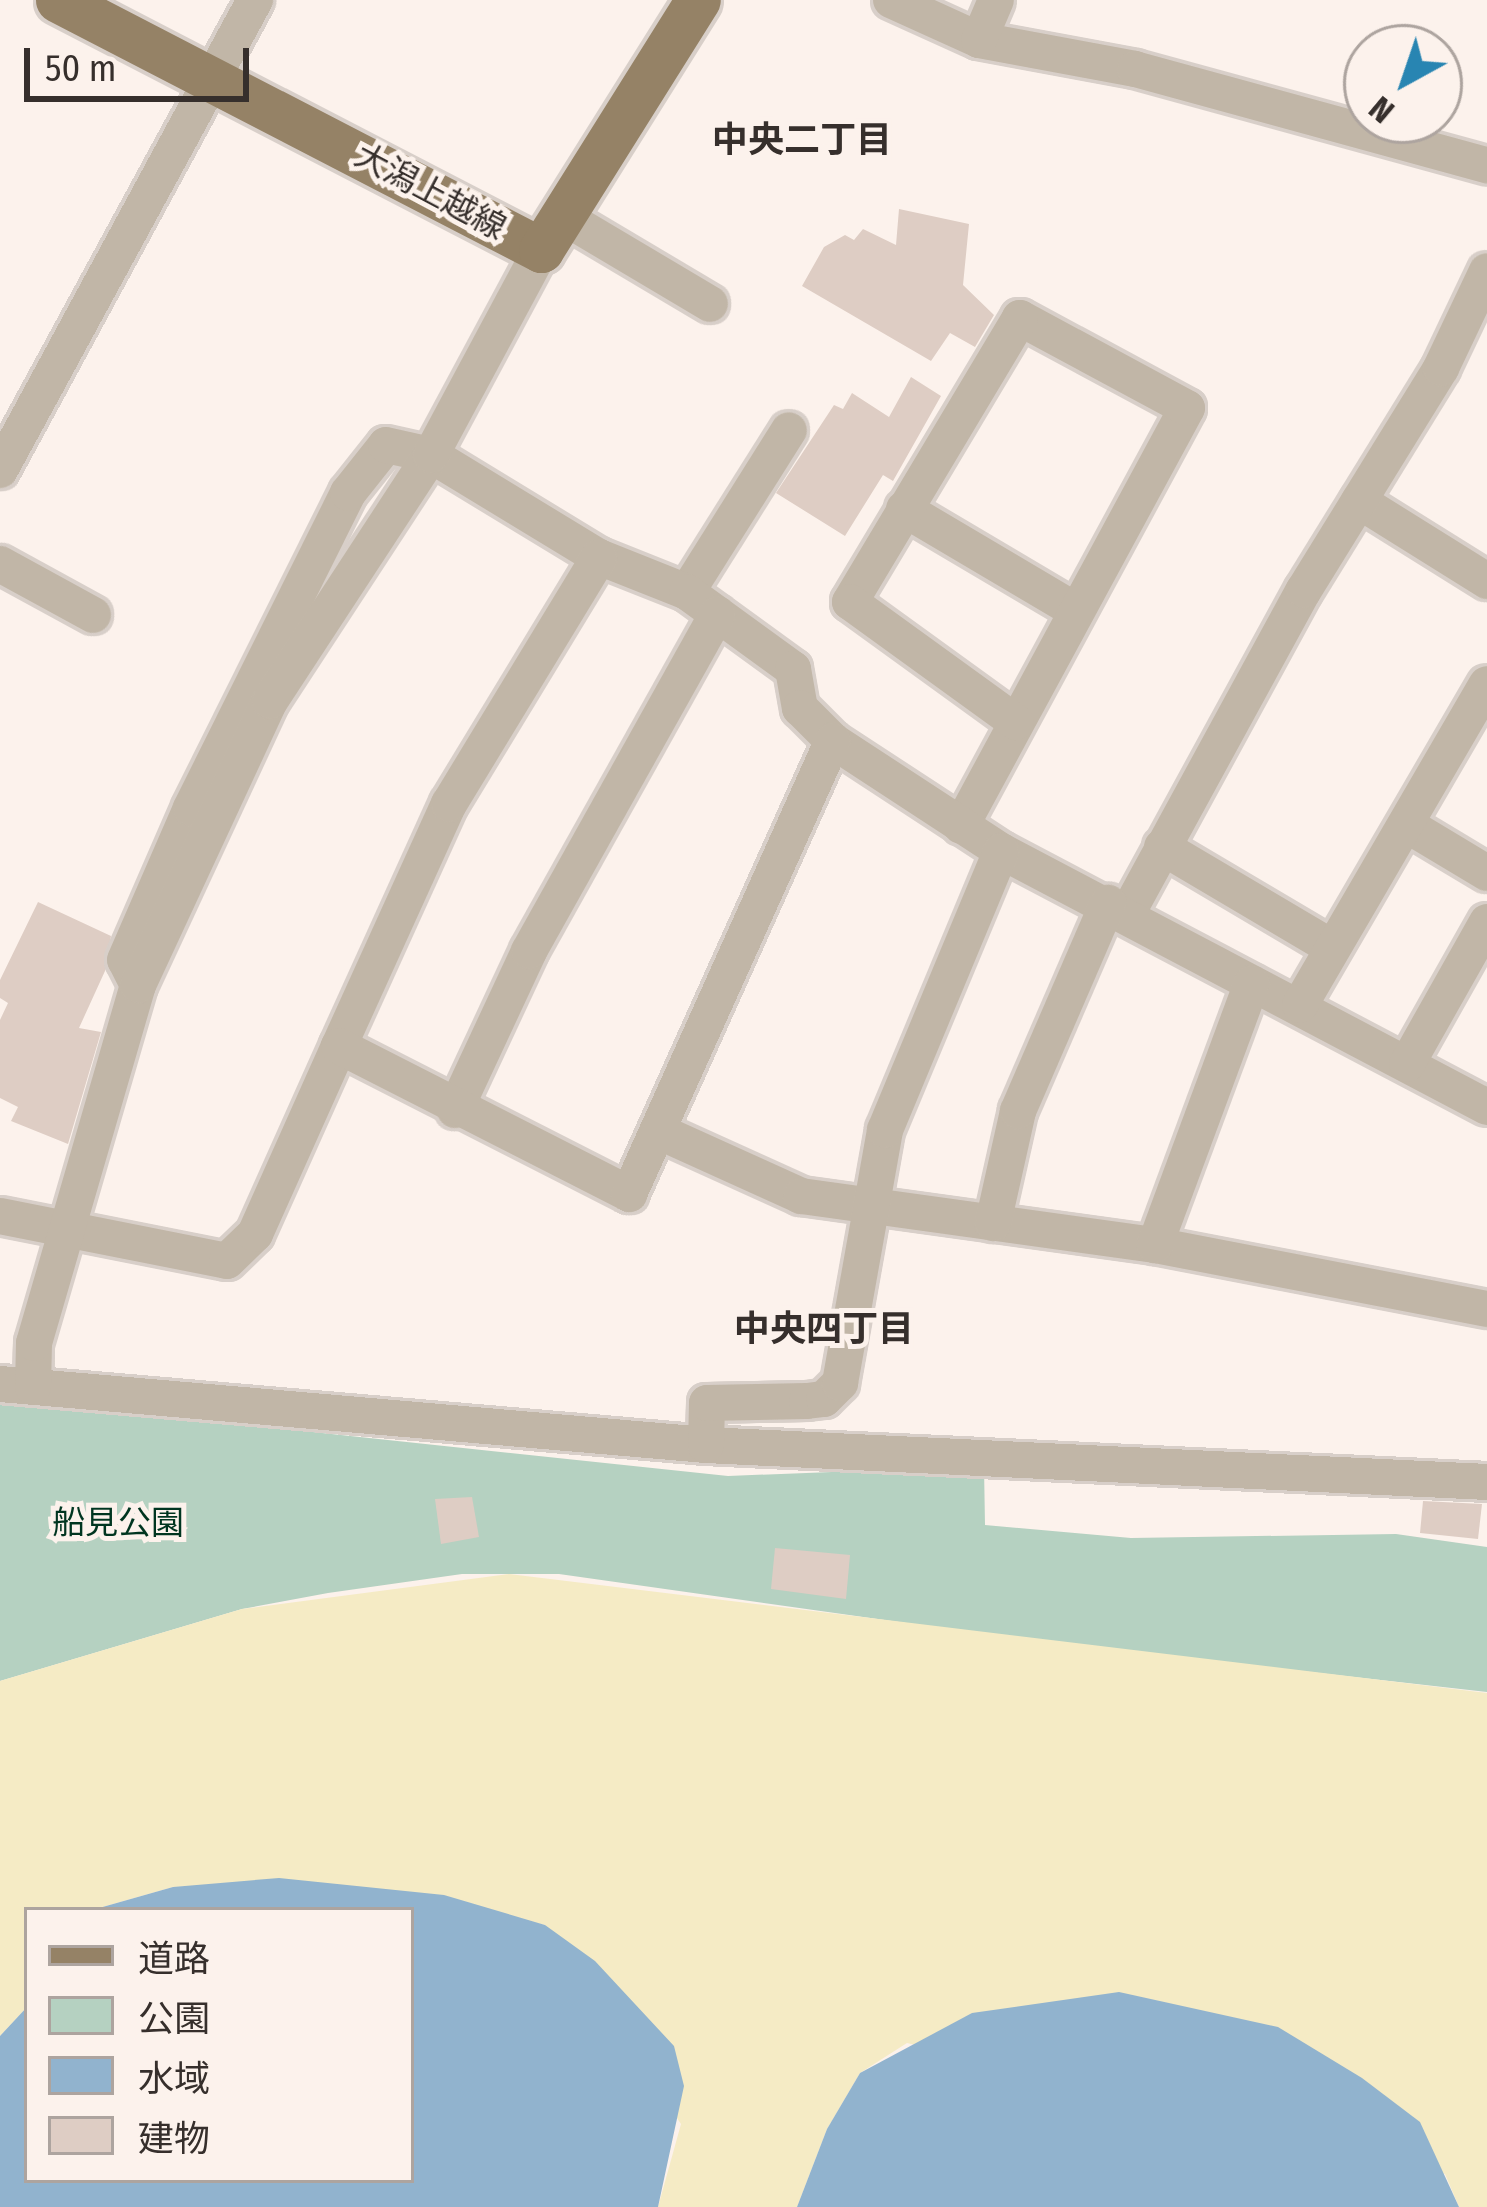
<!DOCTYPE html>
<html>
<head>
<meta charset="utf-8">
<style>
  body { margin:0 }
  #map { position:relative; width:1487px; height:2207px; overflow:hidden; background:#fcf2ec; font-family:"Fira Sans Condensed","Noto Sans JP",sans-serif }
  div>[style] { position:absolute }
  .green>* { inset:0; background:#b5d1c1 }
  .sand>* { inset:0; background:#f5ebc5 }
  .water>* { inset:0; background:#91b3ce }
  .building>* { inset:0; background:#decdc4 }
  .roads { filter:drop-shadow(3px 0 #d8cfc9) drop-shadow(-3px 0 #d8cfc9) drop-shadow(0 3px #d8cfc9) drop-shadow(0 -3px #d8cfc9) }
  .minor>* { height:36px; margin:-18px; padding:0 18px; transform-origin:18px; border-radius:18px; background:#c1b6a7 }
  .major>* { height:45px; margin:-22.5px; padding:0 22.5px; transform-origin:22.5px; border-radius:22.5px; background:#958266 }
  span { translate:-50% -50%; white-space:nowrap; text-align:center; line-height:1.15; -webkit-text-stroke:10px #fcf2ec; paint-order:stroke }
  .street-label { font-size:33px; color:#362f2c }
  .park-label { font-size:33px; color:#003520 }
  .neighbourhood-label { font-size:36px; color:#362f2c; font-weight:700 }
  .legend { position:absolute; left:24px; top:1907px; width:390px; height:276px; box-sizing:border-box; background:#fcf2ec; border:3px solid #ada49f; margin:0; padding:15px 21px; list-style:none; font-size:36px; color:#362f2c }
  .legend li { display:flex; align-items:center; gap:24px; height:60px }
  .legend b { width:60px; border:3px solid #ada49f }
  .north { position:absolute; left:1343px; top:24px; width:120px; height:120px; box-sizing:border-box; background:#fcf2ec; border:3px solid #ada49f; border-radius:50%; rotate:220deg; font-size:33px; font-weight:700; line-height:48px; text-align:center; color:#362f2c }
  .north::after { content:''; display:block; margin:auto; width:42px; height:54px; background:#2885b2; clip-path:polygon(50% 0,100% 100%,50% 72%,0 100%) }
  .scale { position:absolute; left:24px; top:48px; width:225px; height:54px; box-sizing:border-box; border:6px solid #362f2c; border-top:0; padding-left:15px; font-size:36px; line-height:42px; white-space:nowrap; color:#362f2c; -webkit-text-stroke:9px #fcf2ec; paint-order:stroke }
</style>
</head>
<body>
<div id="map">
  <div class="green">
    <i style="clip-path:polygon(0 1399px,728px 1476px,984px 1466px,985px 1525px,1131px 1538px,1396px 1534px,1487px 1547px,1487px 1692px,1026px 1640px,559px 1574px,462px 1574px,328px 1593px,242px 1609px,0 1681px)"></i>
  </div>
  <div class="sand">
    <i style="clip-path:polygon(509px 1574px,1487px 1693px,1487px 2207px,1459px 2207px,1445px 2174px,907px 2043px,860px 2073px,827px 2129px,797px 2207px,658px 2207px,681px 2124px,545px 1925px,502px 1915px,224px 1886px,173px 1887px,92px 1910px,27px 1910px,27px 2007px,0 2036px,0 1681px,242px 1609px)"></i>
  </div>
  <div class="water">
    <i style="clip-path:polygon(279px 1878px,444px 1895px,545px 1925px,595px 1961px,674px 2046px,684px 2086px,658px 2207px,0 2207px,0 2036px,27px 2007px,27px 2180px,411px 2180px,411px 1910px,92px 1910px,173px 1887px)"></i>
    <i style="clip-path:polygon(1119px 1992px,1278px 2027px,1362px 2078px,1420px 2122px,1459px 2207px,797px 2207px,827px 2129px,860px 2073px,972px 2013px)"></i>
  </div>
  <div class="building">
    <i style="clip-path:polygon(899px 209px,969px 224px,963px 285px,994px 315px,975px 347px,950px 333px,931px 361px,802px 286px,824px 247px,845px 235px,854px 240px,863px 229px,896px 245px)"></i>
    <i style="clip-path:polygon(911px 377px,941px 396px,893px 481px,883px 475px,845px 536px,776px 493px,834px 405px,843px 409px,852px 393px,889px 417px)"></i>
    <i style="clip-path:polygon(38px 902px,111px 936px,105px 971px,79px 1028px,101px 1032px,68px 1144px,11px 1121px,18px 1107px,0 1098px,0 1020px,8px 1003px,0 998px,0 980px)"></i>
    <i style="clip-path:polygon(472px 1497px,479px 1537px,441px 1544px,435px 1499px)"></i>
    <i style="clip-path:polygon(1423px 1501px,1482px 1504px,1478px 1539px,1420px 1533px)"></i>
    <i style="clip-path:polygon(775px 1548px,850px 1555px,846px 1599px,771px 1589px)"></i>
  </div>
  <div class="roads">
    <div class="minor">
      <i style="left:891px;top:0;width:97px;rotate:24.4deg"></i>
      <i style="left:979px;top:40px;width:159px;rotate:10.5deg"></i>
      <i style="left:1135px;top:69px;width:365px;rotate:15.3deg"></i>
      <i style="left:979px;top:40px;width:43px;rotate:-67deg"></i>
      <i style="left:562px;top:216px;width:172px;rotate:30.7deg"></i>
      <i style="left:0;top:470px;width:535px;rotate:-61.52deg"></i>
      <i style="left:1359px;top:501px;width:151px;rotate:32deg"></i>
      <i style="left:904px;top:509px;width:199px;rotate:30.6deg"></i>
      <i style="left:0;top:564px;width:106px;rotate:28.7deg"></i>
      <i style="left:687px;top:592px;width:191px;rotate:-57.8deg"></i>
      <i style="left:1407px;top:825px;width:93px;rotate:31deg"></i>
      <i style="left:961px;top:826px;width:475px;rotate:-61.6deg"></i>
      <i style="left:1187px;top:408px;width:190px;rotate:-151.7deg"></i>
      <i style="left:1020px;top:318px;width:331px;rotate:120.9deg"></i>
      <i style="left:850px;top:602px;width:205px;rotate:35.9deg"></i>
      <i style="left:1162px;top:847px;width:196px;rotate:30.6deg"></i>
      <i style="left:1127px;top:914px;width:369px;rotate:-61.4deg"></i>
      <i style="left:1304px;top:590px;width:261px;rotate:-58.3deg"></i>
      <i style="left:1441px;top:368px;width:107px;rotate:-64.6deg"></i>
      <i style="left:138px;top:985px;width:28px;rotate:-117deg"></i>
      <i style="left:125px;top:960px;width:166px;rotate:-66.5deg"></i>
      <i style="left:191px;top:808px;width:352px;rotate:-63.5deg"></i>
      <i style="left:348px;top:493px;width:61px;rotate:-51.6deg"></i>
      <i style="left:386px;top:445px;width:46px;rotate:12.5deg"></i>
      <i style="left:431px;top:455px;width:197px;rotate:31.3deg"></i>
      <i style="left:599px;top:557px;width:95px;rotate:21.7deg"></i>
      <i style="left:687px;top:592px;width:131px;rotate:36deg"></i>
      <i style="left:793px;top:669px;width:40px;rotate:80deg"></i>
      <i style="left:800px;top:708px;width:47px;rotate:45deg"></i>
      <i style="left:833px;top:741px;width:201px;rotate:33.2deg"></i>
      <i style="left:1001px;top:851px;width:549px;rotate:27.78deg"></i>
      <i style="left:1300px;top:1005px;width:371px;rotate:-59.8deg"></i>
      <i style="left:339px;top:1046px;width:266px;rotate:-65.6deg"></i>
      <i style="left:449px;top:804px;width:289px;rotate:-58.7deg"></i>
      <i style="left:1407px;top:1064px;width:163px;rotate:-60.6deg"></i>
      <i style="left:455px;top:1110px;width:175px;rotate:-65deg"></i>
      <i style="left:529px;top:951px;width:386px;rotate:-60.8deg"></i>
      <i style="left:660px;top:1132px;width:155px;rotate:24.4deg"></i>
      <i style="left:801px;top:1196px;width:357px;rotate:7.9deg"></i>
      <i style="left:1155px;top:1245px;width:338px;rotate:10.9deg"></i>
      <i style="left:0;top:1216px;width:231px;rotate:11.2deg"></i>
      <i style="left:227px;top:1261px;width:39px;rotate:-44deg"></i>
      <i style="left:255px;top:1234px;width:206px;rotate:-65.9deg"></i>
      <i style="left:339px;top:1046px;width:326px;rotate:27deg"></i>
      <i style="left:629px;top:1194px;width:497px;rotate:-65.8deg"></i>
      <i style="left:993px;top:1223px;width:115px;rotate:-77.4deg"></i>
      <i style="left:1018px;top:1111px;width:227px;rotate:-66.6deg"></i>
      <i style="left:1155px;top:1245px;width:279px;rotate:-69.7deg"></i>
      <i style="left:0;top:1384px;width:709px;rotate:4.94deg"></i>
      <i style="left:706px;top:1445px;width:782px;rotate:2.71deg"></i>
      <i style="left:33px;top:1387px;width:44px;rotate:-88.7deg"></i>
      <i style="left:34px;top:1343px;width:373px;rotate:-73.8deg"></i>
      <i style="left:138px;top:985px;width:313px;rotate:-65.1deg"></i>
      <i style="left:270px;top:701px;width:294px;rotate:-56.8deg"></i>
      <i style="left:431px;top:455px;width:233px;rotate:-61.8deg"></i>
      <i style="left:706px;top:1445px;width:42px;rotate:-88.6deg"></i>
      <i style="left:707px;top:1403px;width:100px;rotate:-1.1deg"></i>
      <i style="left:807px;top:1401px;width:17px;rotate:-7deg"></i>
      <i style="left:824px;top:1399px;width:23px;rotate:-45deg"></i>
      <i style="left:840px;top:1383px;width:257px;rotate:-79.9deg"></i>
      <i style="left:885px;top:1130px;width:302px;rotate:-67.4deg"></i>
    </div>
    <div class="major">
      <i style="left:58px;top:0;width:544px;rotate:27.37deg"></i>
      <i style="left:541px;top:250px;width:295px;rotate:-57.9deg"></i>
    </div>
  </div>
  <div class="street-label">
    <span style="left:430px;top:192px;rotate:28deg">大潟上越線</span>
  </div>
  <div class="park-label">
    <span style="left:118px;top:1524px">船見公園</span>
  </div>
  <div class="neighbourhood-label">
    <span style="left:802px;top:141px">中央二丁目</span>
    <span style="left:824px;top:1330px">中央四丁目</span>
  </div>
  <ul class="legend">
  <li><b style="height:15px;background:#958266"></b>道路</li>
  <li><b style="height:33px;background:#b5d1c1"></b>公園</li>
  <li><b style="height:33px;background:#91b3ce"></b>水域</li>
  <li><b style="height:33px;background:#decdc4"></b>建物</li>
  </ul>
  <div class="north">N</div>
  <div class="scale">50 m</div>
</div>
</body>
</html>
